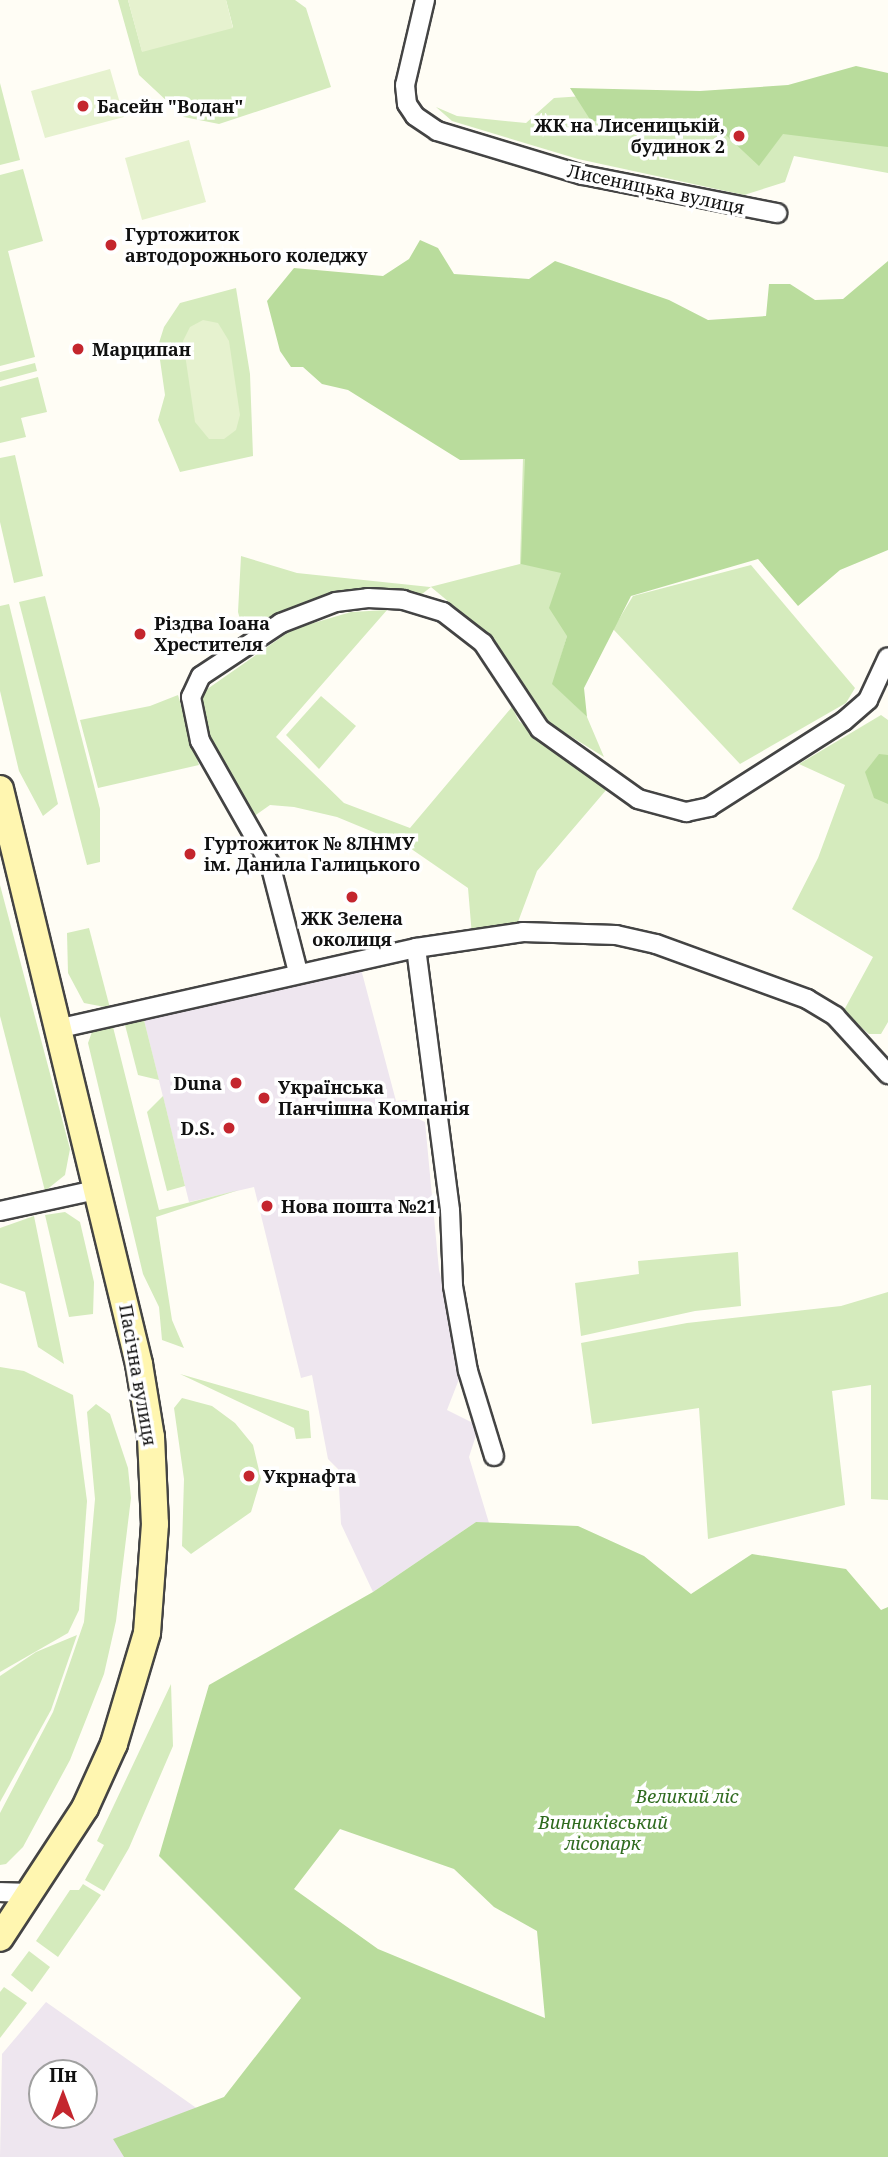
<!DOCTYPE html>
<html>
<head>
<meta charset="utf-8">
<style>
  body { margin:0 }
  #map { position:relative; width:888px; height:2157px; overflow:hidden; background:#fffdf5; font-family:"Noto Serif",serif }
  div>[style] { position:absolute }
  .industrial>* { inset:0; background:#eee6ef }
  .green>* { inset:0; background:#d5ebbd }
  .forest>* { inset:0; background:#b9dc9c }
  .pitch>* { inset:0; background:#e6f2cf }
  .roads { filter:drop-shadow(2px 0 #444) drop-shadow(-2px 0 #444) drop-shadow(0 2px #444) drop-shadow(0 -2px #444) }
  .minor>* { height:18px; margin:-9px; padding:0 9px; transform-origin:9px; border-radius:9px; background:#fff }
  .secondary>* { height:26px; margin:-13px; padding:0 13px; transform-origin:13px; border-radius:13px; background:#fff6b0 }
  .dots>* { width:19px; height:19px; translate:-50% -50%; box-sizing:border-box; border:4px solid #fff; border-radius:50% }
  span { translate:-50% -50%; white-space:nowrap; text-align:center; line-height:1.15; -webkit-text-stroke:7px #fff; paint-order:stroke }
  .poi-label { font-size:18px; color:#111; font-weight:700 }
  .left { translate:0 -50%; text-align:left }
  .right { translate:-100% -50%; text-align:right }
  .street-label { font-size:18px; color:#111 }
  .park-label { font-size:18px; color:#2f6b1f; font-style:italic }
  .north { position:absolute; left:28px; top:2059px; width:70px; height:70px; box-sizing:border-box; background:#fff; border:2px solid #a0a0a0; border-radius:50%; rotate:0deg; font-size:19px; font-weight:700; line-height:28px; text-align:center; color:#111 }
  .north::after { content:''; display:block; margin:auto; width:24px; height:32px; background:#c4262e; clip-path:polygon(50% 0,100% 100%,50% 72%,0 100%) }
</style>
</head>
<body>
<div id="map">
  <div class="industrial">
    <i style="clip-path:polygon(361px 969px,396px 1101px,407px 1100px,412px 1116px,425px 1122px,439px 1270px,463px 1369px,447px 1410px,479px 1426px,469px 1457px,489px 1523px,476px 1522px,373px 1592px,341px 1524px,338px 1469px,328px 1459px,312px 1375px,301px 1378px,254px 1187px,189px 1202px,143px 1016px)"></i>
    <i style="clip-path:polygon(evenodd,46px 2002px,266px 2157px,0 2157px,2px 2054px,46px 2002px,42px 2073px,84px 2073px,84px 2115px,42px 2115px,42px 2073px)"></i>
  </div>
  <div class="green">
    <i style="clip-path:polygon(118px 0,128px 0,142px 51px,233px 27px,226px 0,295px 0,306px 8px,331px 87px,219px 124px,184px 117px,139px 75px)"></i>
    <i style="clip-path:polygon(0 83px,20px 160px,0 165px)"></i>
    <i style="clip-path:polygon(657px 91px,752px 108px,888px 92px,888px 173px,794px 156px,785px 182px,744px 195px,578px 159px,452px 121px,436px 107px,457px 116px,526px 123px,554px 98px)"></i>
    <i style="clip-path:polygon(23px 169px,43px 241px,8px 251px,35px 357px,0 366px,0 175px)"></i>
    <i style="clip-path:polygon(236px 288px,250px 374px,253px 456px,180px 472px,158px 420px,165px 395px,158px 346px,164px 327px,180px 303px)"></i>
    <i style="clip-path:polygon(35px 363px,37px 371px,0 381px,0 372px)"></i>
    <i style="clip-path:polygon(38px 377px,47px 412px,21px 418px,26px 437px,0 443px,0 387px)"></i>
    <i style="clip-path:polygon(524px 422px,646px 568px,567px 636px,553px 684px,587px 717px,604px 757px,546px 721px,528px 700px,510px 663px,473px 622px,431px 587px,422px 594px,366px 590px,245px 638px,238px 612px,241px 556px,297px 573px,430px 587px,520px 564px)"></i>
    <i style="clip-path:polygon(15px 455px,43px 576px,14px 583px,0 522px,0 458px)"></i>
    <i style="clip-path:polygon(751px 565px,855px 688px,846px 703px,740px 764px,613px 629px,633px 596px)"></i>
    <i style="clip-path:polygon(45px 596px,100px 809px,100px 862px,87px 865px,19px 602px)"></i>
    <i style="clip-path:polygon(9px 604px,58px 804px,43px 816px,19px 771px,0 691px,0 606px)"></i>
    <i style="clip-path:polygon(387px 610px,276px 737px,344px 803px,410px 828px,512px 707px,519px 721px,541px 741px,607px 789px,537px 871px,515px 930px,472px 936px,468px 888px,407px 846px,337px 817px,294px 807px,270px 805px,253px 817px,205px 738px,200px 702px,203px 692px,293px 629px,351px 612px)"></i>
    <i style="clip-path:polygon(178px 695px,199px 765px,98px 788px,80px 720px,150px 706px)"></i>
    <i style="clip-path:polygon(321px 696px,356px 726px,319px 769px,286px 735px)"></i>
    <i style="clip-path:polygon(881px 715px,888px 720px,888px 1022px,881px 1034px,869px 1034px,843px 1012px,873px 957px,792px 909px,818px 858px,845px 785px,799px 764px)"></i>
    <i style="clip-path:polygon(0 885px,70px 1149px,65px 1175px,45px 1191px,0 1016px)"></i>
    <i style="clip-path:polygon(89px 928px,110px 1008px,84px 1003px,68px 973px,67px 933px)"></i>
    <i style="clip-path:polygon(143px 1016px,159px 1080px,138px 1075px,124px 1021px)"></i>
    <i style="clip-path:polygon(112px 1023px,159px 1210px,239px 1190px,156px 1217px,172px 1320px,184px 1348px,162px 1340px,159px 1307px,143px 1274px,88px 1043px,93px 1029px)"></i>
    <i style="clip-path:polygon(163px 1096px,185px 1186px,167px 1191px,147px 1112px)"></i>
    <i style="clip-path:polygon(65px 1212px,80px 1222px,94px 1282px,93px 1314px,69px 1317px,45px 1215px)"></i>
    <i style="clip-path:polygon(34px 1216px,64px 1364px,38px 1347px,25px 1292px,0 1283px,0 1228px)"></i>
    <i style="clip-path:polygon(738px 1252px,741px 1306px,695px 1311px,581px 1336px,575px 1283px,639px 1274px,638px 1261px)"></i>
    <i style="clip-path:polygon(888px 1292px,888px 1500px,871px 1499px,871px 1385px,832px 1391px,845px 1505px,708px 1539px,699px 1408px,592px 1424px,581px 1343px,687px 1323px,841px 1306px)"></i>
    <i style="clip-path:polygon(0 1367px,24px 1371px,73px 1395px,87px 1501px,79px 1610px,68px 1633px,0 1672px)"></i>
    <i style="clip-path:polygon(180px 1374px,309px 1411px,311px 1438px,296px 1439px,294px 1428px)"></i>
    <i style="clip-path:polygon(182px 1398px,212px 1406px,235px 1423px,253px 1445px,261px 1479px,251px 1512px,191px 1554px,182px 1546px,184px 1479px,174px 1408px)"></i>
    <i style="clip-path:polygon(96px 1404px,110px 1414px,128px 1468px,131px 1498px,116px 1621px,104px 1674px,70px 1760px,23px 1847px,6px 1864px,0 1865px,0 1813px,53px 1712px,84px 1622px,95px 1499px,87px 1412px)"></i>
    <i style="clip-path:polygon(77px 1635px,51px 1710px,0 1802px,0 1676px,36px 1652px)"></i>
    <i style="clip-path:polygon(171px 1684px,173px 1746px,129px 1848px,104px 1891px,85px 1880px,104px 1845px,97px 1841px)"></i>
    <i style="clip-path:polygon(83px 1884px,101px 1895px,58px 1957px,36px 1941px,70px 1890px,79px 1890px)"></i>
    <i style="clip-path:polygon(29px 1951px,50px 1967px,32px 1992px,11px 1975px)"></i>
    <i style="clip-path:polygon(4px 1987px,27px 2003px,0 2038px,0 1992px)"></i>
  </div>
  <div class="forest">
    <i style="clip-path:polygon(856px 66px,888px 73px,888px 147px,783px 134px,759px 166px,713px 123px,591px 121px,570px 88px,700px 91px,788px 85px)"></i>
    <i style="clip-path:polygon(420px 240px,438px 248px,454px 274px,529px 279px,555px 261px,669px 300px,708px 320px,766px 316px,769px 284px,790px 284px,815px 300px,843px 299px,888px 261px,888px 550px,840px 570px,798px 606px,758px 559px,631px 596px,584px 688px,587px 717px,552px 684px,567px 636px,549px 608px,561px 573px,521px 564px,525px 459px,460px 460px,348px 390px,322px 384px,303px 367px,291px 367px,280px 351px,267px 301px,294px 268px,383px 276px,409px 259px)"></i>
    <i style="clip-path:polygon(879px 754px,888px 755px,888px 804px,874px 798px,865px 772px)"></i>
    <i style="clip-path:polygon(evenodd,476px 1522px,578px 1526px,644px 1556px,691px 1594px,752px 1554px,846px 1569px,881px 1610px,888px 1607px,888px 2157px,124px 2157px,113px 2139px,224px 2097px,301px 1998px,159px 1856px,209px 1685px,373px 1592px,476px 1522px,340px 1829px,454px 1869px,494px 1907px,537px 1931px,545px 2018px,378px 1949px,294px 1889px,340px 1829px)"></i>
  </div>
  <div class="pitch">
    <i style="clip-path:polygon(128px 0,226px 0,233px 28px,142px 52px)"></i>
    <i style="clip-path:polygon(110px 69px,124px 117px,45px 138px,31px 91px)"></i>
    <i style="clip-path:polygon(189px 140px,206px 202px,142px 220px,125px 158px)"></i>
    <i style="clip-path:polygon(203px 320px,218px 323px,229px 341px,240px 415px,236px 430px,224px 439px,209px 439px,195px 422px,183px 341px,190px 327px)"></i>
  </div>
  <div class="roads">
    <div class="minor">
      <i style="left:425px;top:0;width:87px;rotate:103.2deg"></i>
      <i style="left:405px;top:85px;width:19px;rotate:84deg"></i>
      <i style="left:407px;top:104px;width:14px;rotate:56deg"></i>
      <i style="left:415px;top:116px;width:27px;rotate:34deg"></i>
      <i style="left:437px;top:131px;width:152px;rotate:16.8deg"></i>
      <i style="left:583px;top:175px;width:198px;rotate:11.1deg"></i>
      <i style="left:416px;top:948px;width:264px;rotate:82.6deg"></i>
      <i style="left:450px;top:1210px;width:76px;rotate:87.7deg"></i>
      <i style="left:453px;top:1286px;width:86px;rotate:80deg"></i>
      <i style="left:468px;top:1371px;width:89px;rotate:73deg"></i>
      <i style="left:298px;top:972px;width:112px;rotate:-104.5deg"></i>
      <i style="left:270px;top:864px;width:142px;rotate:-119.6deg"></i>
      <i style="left:200px;top:741px;width:45px;rotate:-101.6deg"></i>
      <i style="left:191px;top:697px;width:23px;rotate:-65deg"></i>
      <i style="left:201px;top:676px;width:96px;rotate:-33.5deg"></i>
      <i style="left:281px;top:623px;width:59px;rotate:-20.9deg"></i>
      <i style="left:336px;top:602px;width:32px;rotate:-7deg"></i>
      <i style="left:368px;top:598px;width:35px;rotate:3deg"></i>
      <i style="left:403px;top:600px;width:42px;rotate:16.7deg"></i>
      <i style="left:443px;top:612px;width:51px;rotate:37.8deg"></i>
      <i style="left:483px;top:643px;width:103px;rotate:56.5deg"></i>
      <i style="left:540px;top:729px;width:120px;rotate:35.5deg"></i>
      <i style="left:638px;top:799px;width:50px;rotate:15.2deg"></i>
      <i style="left:686px;top:812px;width:24px;rotate:-12deg"></i>
      <i style="left:709px;top:807px;width:160px;rotate:-32.5deg"></i>
      <i style="left:844px;top:721px;width:32px;rotate:-41deg"></i>
      <i style="left:868px;top:700px;width:47px;rotate:-65.1deg"></i>
      <i style="left:61px;top:1028px;width:364px;rotate:-12.7deg"></i>
      <i style="left:416px;top:948px;width:108px;rotate:-8.5deg"></i>
      <i style="left:523px;top:932px;width:93px;rotate:1.8deg"></i>
      <i style="left:616px;top:935px;width:41px;rotate:12.7deg"></i>
      <i style="left:656px;top:944px;width:161px;rotate:20deg"></i>
      <i style="left:807px;top:999px;width:33px;rotate:31deg"></i>
      <i style="left:835px;top:1016px;width:79px;rotate:47.6deg"></i>
      <i style="left:0;top:1211px;width:102px;rotate:-12.4deg"></i>
      <i style="left:0;top:1892px;width:30px;rotate:2deg"></i>
    </div>
    <div class="secondary">
      <i style="left:0;top:789px;width:592px;rotate:76.41deg"></i>
      <i style="left:139px;top:1364px;width:74px;rotate:80.7deg"></i>
      <i style="left:151px;top:1437px;width:87px;rotate:87.4deg"></i>
      <i style="left:155px;top:1524px;width:109px;rotate:94.2deg"></i>
      <i style="left:147px;top:1633px;width:116px;rotate:106.6deg"></i>
      <i style="left:114px;top:1744px;width:70px;rotate:114.4deg"></i>
      <i style="left:85px;top:1808px;width:155px;rotate:123.2deg"></i>
    </div>
  </div>
  <div class="dots">
    <i style="left:83px;top:106px;background:#c4262e"></i>
    <i style="left:739px;top:136px;background:#c4262e"></i>
    <i style="left:111px;top:245px;background:#c4262e"></i>
    <i style="left:78px;top:349px;background:#c4262e"></i>
    <i style="left:140px;top:634px;background:#c4262e"></i>
    <i style="left:190px;top:854px;background:#c4262e"></i>
    <i style="left:352px;top:897px;background:#c4262e"></i>
    <i style="left:236px;top:1083px;background:#c4262e"></i>
    <i style="left:264px;top:1098px;background:#c4262e"></i>
    <i style="left:229px;top:1128px;background:#c4262e"></i>
    <i style="left:267px;top:1206px;background:#c4262e"></i>
    <i style="left:249px;top:1476px;background:#c4262e"></i>
  </div>
  <div class="poi-label">
    <span class="left" style="left:97px;top:106px">Басейн "Водан"</span>
    <span class="right" style="left:725px;top:136px">ЖК на Лисеницькій,<br>будинок 2</span>
    <span class="left" style="left:125px;top:245px">Гуртожиток<br>автодорожнього коледжу</span>
    <span class="left" style="left:92px;top:349px">Марципан</span>
    <span class="left" style="left:154px;top:634px">Різдва Іоана<br>Хрестителя</span>
    <span class="left" style="left:204px;top:854px">Гуртожиток № 8ЛНМУ<br>ім. Данила Галицького</span>
    <span style="left:352px;top:929px">ЖК Зелена<br>околиця</span>
    <span class="right" style="left:222px;top:1083px">Duna</span>
    <span class="left" style="left:278px;top:1098px">Українська<br>Панчішна Компанія</span>
    <span class="right" style="left:215px;top:1128px">D.S.</span>
    <span class="left" style="left:281px;top:1206px">Нова пошта №21</span>
    <span class="left" style="left:263px;top:1476px">Укрнафта</span>
  </div>
  <div class="street-label">
    <span style="left:656px;top:189px;rotate:12deg">Лисеницька вулиця</span>
    <span style="left:138px;top:1375px;rotate:80deg">Пасічна вулиця</span>
  </div>
  <div class="park-label">
    <span style="left:687px;top:1796px">Великий ліс</span>
    <span style="left:603px;top:1833px">Винниківський<br>лісопарк</span>
  </div>
  <div class="north">Пн</div>
</div>
</body>
</html>
